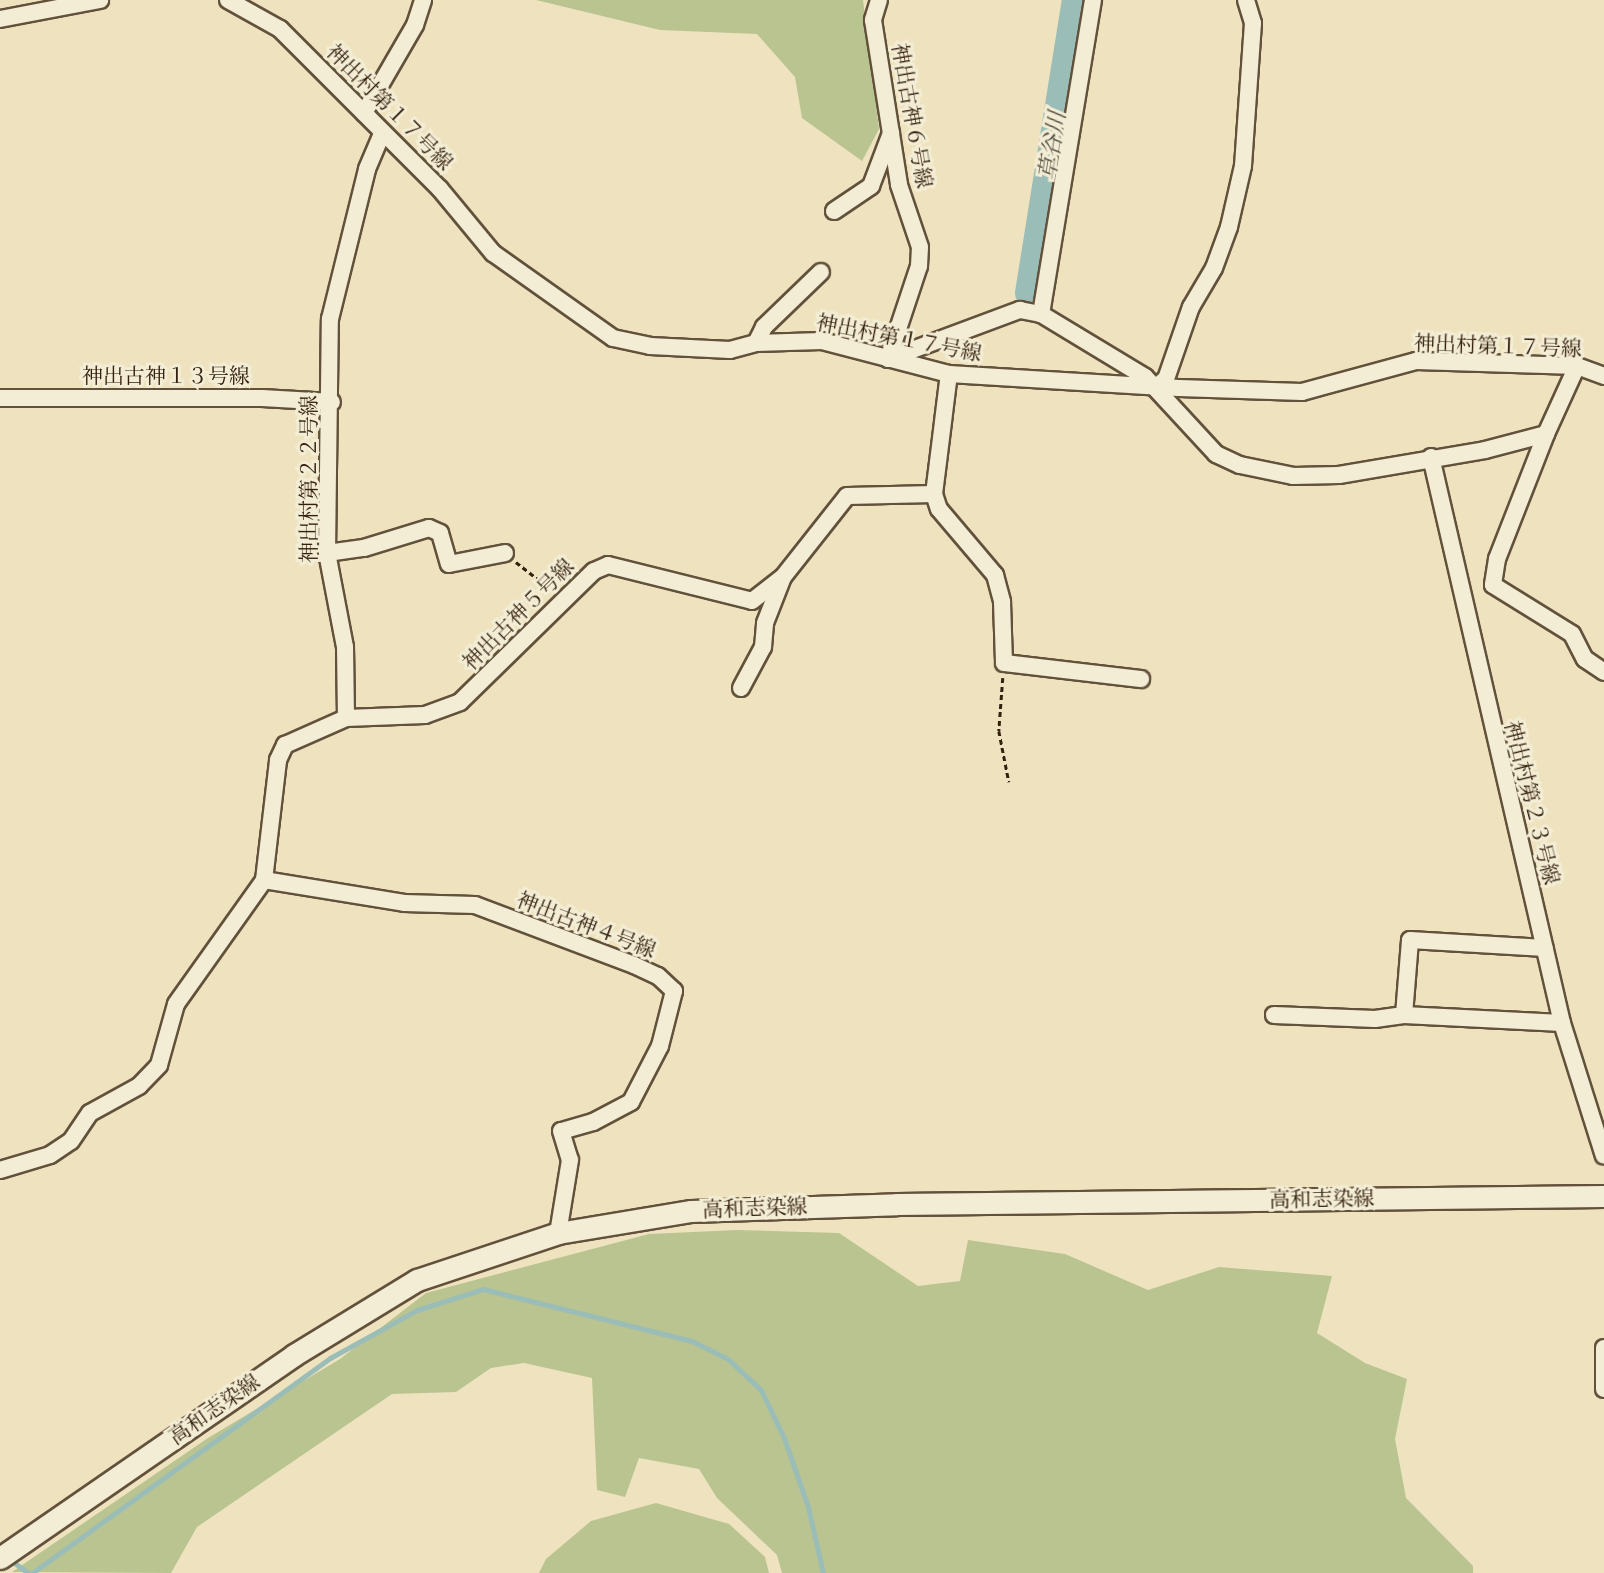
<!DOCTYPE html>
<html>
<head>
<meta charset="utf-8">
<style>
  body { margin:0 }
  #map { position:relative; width:1604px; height:1573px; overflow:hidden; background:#eee3be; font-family:"IM FELL Double Pica","Noto Serif JP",serif }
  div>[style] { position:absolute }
  .green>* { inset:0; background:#b9c491 }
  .stream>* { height:5px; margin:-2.5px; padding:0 2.5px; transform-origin:2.5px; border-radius:2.5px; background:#9bbdb8 }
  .river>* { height:30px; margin:-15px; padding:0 15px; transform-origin:15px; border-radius:15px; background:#9bbdb8 }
  .path>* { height:2.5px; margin-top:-1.25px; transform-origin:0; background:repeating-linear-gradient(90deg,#33200f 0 5px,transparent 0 8.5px) }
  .roads { filter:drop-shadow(2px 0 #62513b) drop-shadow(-2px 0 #62513b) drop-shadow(0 2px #62513b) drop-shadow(0 -2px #62513b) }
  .street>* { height:16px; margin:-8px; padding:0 8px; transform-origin:8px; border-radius:8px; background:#f4edd5 }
  .secondary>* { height:21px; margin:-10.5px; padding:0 10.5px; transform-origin:10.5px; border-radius:10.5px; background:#f4edd5 }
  span { translate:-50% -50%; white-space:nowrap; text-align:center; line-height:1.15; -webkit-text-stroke:6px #f4edd5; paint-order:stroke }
  .street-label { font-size:21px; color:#33200f }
  .water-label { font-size:23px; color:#524f42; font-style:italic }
</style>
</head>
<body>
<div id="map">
  <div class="green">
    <i style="clip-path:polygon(536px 0,863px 0,879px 129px,862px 161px,802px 118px,795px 77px,757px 34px,660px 30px)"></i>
    <i style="clip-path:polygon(737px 1230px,839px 1233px,918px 1286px,960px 1281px,968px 1240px,1065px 1254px,1148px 1290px,1219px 1267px,1332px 1276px,1317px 1333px,1365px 1363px,1407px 1379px,1395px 1439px,1406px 1498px,1473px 1566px,1473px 1573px,782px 1573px,777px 1555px,717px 1498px,699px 1469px,639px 1458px,625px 1497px,597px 1490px,592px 1378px,524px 1363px,491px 1368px,456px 1392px,392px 1394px,197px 1527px,171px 1573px,12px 1572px,208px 1438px,340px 1359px,426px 1293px,649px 1234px)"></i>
    <i style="clip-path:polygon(656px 1503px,729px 1524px,765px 1557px,769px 1573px,539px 1573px,546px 1559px,591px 1521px)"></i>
  </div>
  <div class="stream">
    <i style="left:8px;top:1558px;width:25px;rotate:37deg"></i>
    <i style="left:32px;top:1573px;width:367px;rotate:-35.8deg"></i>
    <i style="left:330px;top:1358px;width:99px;rotate:-28.9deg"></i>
    <i style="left:417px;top:1310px;width:69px;rotate:-17.7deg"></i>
    <i style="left:483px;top:1289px;width:215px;rotate:14deg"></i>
    <i style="left:692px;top:1341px;width:40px;rotate:26.6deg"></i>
    <i style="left:728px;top:1359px;width:45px;rotate:43.2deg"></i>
    <i style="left:761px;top:1390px;width:53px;rotate:64.4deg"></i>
    <i style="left:784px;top:1438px;width:73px;rotate:70.8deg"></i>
    <i style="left:808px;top:1507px;width:68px;rotate:77.2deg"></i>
  </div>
  <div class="river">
    <i style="left:1030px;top:293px;width:297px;rotate:-80.9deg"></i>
  </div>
  <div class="path">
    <i style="left:516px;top:562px;width:46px;rotate:37.9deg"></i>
    <i style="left:1003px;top:678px;width:53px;rotate:94.3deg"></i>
    <i style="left:999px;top:731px;width:52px;rotate:78.9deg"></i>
  </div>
  <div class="roads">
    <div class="street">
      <i style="left:228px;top:0;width:60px;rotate:29.1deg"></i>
      <i style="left:280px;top:29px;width:226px;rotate:45deg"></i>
      <i style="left:440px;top:189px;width:83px;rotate:50.4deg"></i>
      <i style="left:493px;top:253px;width:147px;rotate:35.3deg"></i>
      <i style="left:613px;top:338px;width:38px;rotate:12deg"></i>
      <i style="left:650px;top:346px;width:80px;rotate:2.9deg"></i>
      <i style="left:730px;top:350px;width:27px;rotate:-15deg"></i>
      <i style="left:756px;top:343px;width:66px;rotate:-1.7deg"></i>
      <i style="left:822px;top:341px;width:131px;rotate:14.6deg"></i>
      <i style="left:949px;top:374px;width:230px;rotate:3.5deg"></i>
      <i style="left:1179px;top:388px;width:123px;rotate:1.9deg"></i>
      <i style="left:1302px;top:392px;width:118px;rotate:-15.2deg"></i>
      <i style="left:1416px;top:361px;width:161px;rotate:1.8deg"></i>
      <i style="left:1577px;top:366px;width:29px;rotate:20deg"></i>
      <i style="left:879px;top:0;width:21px;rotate:107deg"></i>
      <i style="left:873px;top:20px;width:167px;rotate:81deg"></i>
      <i style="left:899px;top:185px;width:65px;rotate:71.3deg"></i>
      <i style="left:920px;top:247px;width:19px;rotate:93deg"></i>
      <i style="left:919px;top:266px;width:98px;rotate:108.4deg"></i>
      <i style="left:0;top:19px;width:102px;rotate:-10.8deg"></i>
      <i style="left:364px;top:113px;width:102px;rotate:-59.9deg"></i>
      <i style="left:415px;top:25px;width:26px;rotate:-72deg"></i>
      <i style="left:834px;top:211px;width:45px;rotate:-34deg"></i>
      <i style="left:871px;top:186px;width:57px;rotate:-69.3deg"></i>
      <i style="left:1041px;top:314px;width:318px;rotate:-80.6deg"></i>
      <i style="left:756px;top:343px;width:18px;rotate:-63deg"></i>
      <i style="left:764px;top:327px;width:79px;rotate:-44deg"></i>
      <i style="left:888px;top:359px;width:141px;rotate:-20.4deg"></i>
      <i style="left:1020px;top:310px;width:21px;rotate:11deg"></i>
      <i style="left:1041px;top:314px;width:122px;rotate:31.2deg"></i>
      <i style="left:1145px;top:377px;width:105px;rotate:47.3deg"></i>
      <i style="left:1216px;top:454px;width:26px;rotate:25deg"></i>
      <i style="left:1240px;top:465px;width:54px;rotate:11.7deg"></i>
      <i style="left:1293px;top:476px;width:46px;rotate:-1.2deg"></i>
      <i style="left:1339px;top:475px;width:148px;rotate:-9.7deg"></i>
      <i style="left:1485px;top:450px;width:63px;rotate:-14.7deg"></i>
      <i style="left:1546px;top:434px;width:75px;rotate:-65.5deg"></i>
      <i style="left:1156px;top:387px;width:13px;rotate:-39deg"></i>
      <i style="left:1166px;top:379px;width:76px;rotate:-70.9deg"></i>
      <i style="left:1191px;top:307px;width:45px;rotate:-59.5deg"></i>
      <i style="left:1214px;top:268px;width:44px;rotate:-69.9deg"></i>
      <i style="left:1229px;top:227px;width:63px;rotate:-77.1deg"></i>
      <i style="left:1243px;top:166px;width:143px;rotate:-86deg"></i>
      <i style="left:1253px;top:23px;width:24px;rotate:-107deg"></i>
      <i style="left:0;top:398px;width:262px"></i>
      <i style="left:262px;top:398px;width:70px;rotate:3.3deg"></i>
      <i style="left:1546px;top:434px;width:134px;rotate:111.4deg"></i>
      <i style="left:1497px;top:559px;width:26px;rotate:99deg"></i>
      <i style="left:1493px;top:585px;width:93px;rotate:31.8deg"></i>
      <i style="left:1572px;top:634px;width:28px;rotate:63deg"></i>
      <i style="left:1585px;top:659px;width:23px;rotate:34deg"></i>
      <i style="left:1431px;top:457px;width:581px;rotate:76.97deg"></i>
      <i style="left:1562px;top:1023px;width:139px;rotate:72.5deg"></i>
      <i style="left:934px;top:494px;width:16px;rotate:72deg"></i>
      <i style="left:939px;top:509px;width:87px;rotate:49.7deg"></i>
      <i style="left:995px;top:575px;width:28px;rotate:75deg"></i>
      <i style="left:1002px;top:602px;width:61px;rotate:88.1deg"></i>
      <i style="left:1004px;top:663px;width:138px;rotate:6.7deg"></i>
      <i style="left:327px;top:553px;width:37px;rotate:-8deg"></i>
      <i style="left:364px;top:548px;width:68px;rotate:-17.1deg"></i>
      <i style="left:429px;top:528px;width:12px;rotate:24deg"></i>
      <i style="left:440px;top:533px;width:32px;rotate:74deg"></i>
      <i style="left:449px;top:564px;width:57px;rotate:-11.1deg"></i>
      <i style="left:741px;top:688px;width:47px;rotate:-61.8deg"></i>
      <i style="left:763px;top:647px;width:24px;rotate:-85deg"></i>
      <i style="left:765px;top:623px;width:49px;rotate:-68.6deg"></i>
      <i style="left:346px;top:718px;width:79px;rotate:-2.2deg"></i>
      <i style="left:425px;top:715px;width:37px;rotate:-20deg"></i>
      <i style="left:460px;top:702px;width:187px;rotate:-44.4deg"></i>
      <i style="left:594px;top:571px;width:15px;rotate:-23deg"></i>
      <i style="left:608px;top:565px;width:148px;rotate:14deg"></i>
      <i style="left:752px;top:601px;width:39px;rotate:-38deg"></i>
      <i style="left:783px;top:577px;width:103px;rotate:-51.7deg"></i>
      <i style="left:847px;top:496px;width:87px;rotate:-1.3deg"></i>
      <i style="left:934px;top:494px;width:121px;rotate:-82.9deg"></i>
      <i style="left:264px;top:880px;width:142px;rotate:9.3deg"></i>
      <i style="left:404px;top:903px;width:71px;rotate:1.6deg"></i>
      <i style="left:475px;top:905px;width:170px;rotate:20.7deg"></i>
      <i style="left:634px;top:965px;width:26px;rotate:25deg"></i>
      <i style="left:658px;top:976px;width:22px;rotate:43deg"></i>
      <i style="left:674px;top:991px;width:57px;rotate:104.3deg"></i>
      <i style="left:660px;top:1046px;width:63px;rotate:117.4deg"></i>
      <i style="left:631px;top:1102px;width:43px;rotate:152.2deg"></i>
      <i style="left:593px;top:1122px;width:33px;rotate:164deg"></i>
      <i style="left:561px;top:1131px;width:30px;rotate:73deg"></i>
      <i style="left:570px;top:1160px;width:74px;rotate:99.3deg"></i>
      <i style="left:1274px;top:1015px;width:101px;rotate:2.3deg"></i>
      <i style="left:1375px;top:1019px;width:29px;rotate:-8deg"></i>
      <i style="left:1404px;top:1015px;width:158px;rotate:2.9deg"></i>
      <i style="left:1404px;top:1015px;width:75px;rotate:-85.4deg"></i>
      <i style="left:1410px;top:940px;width:135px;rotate:3.4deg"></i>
      <i style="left:0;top:1170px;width:52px;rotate:-16.7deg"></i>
      <i style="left:50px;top:1155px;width:25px;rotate:-34deg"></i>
      <i style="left:71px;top:1141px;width:34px;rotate:-56deg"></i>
      <i style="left:90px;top:1113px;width:56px;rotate:-28.9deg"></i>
      <i style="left:139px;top:1086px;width:29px;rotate:-46deg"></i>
      <i style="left:159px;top:1065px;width:63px;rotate:-74.4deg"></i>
      <i style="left:176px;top:1004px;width:152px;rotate:-54.6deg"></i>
      <i style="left:264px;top:880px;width:121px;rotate:-83.3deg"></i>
      <i style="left:278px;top:760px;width:17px;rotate:-65deg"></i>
      <i style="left:285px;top:745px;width:67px;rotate:-23.9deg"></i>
      <i style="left:346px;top:718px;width:71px;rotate:-90.8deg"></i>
      <i style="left:345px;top:647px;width:96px;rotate:-100.8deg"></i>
      <i style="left:327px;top:553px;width:234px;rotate:-89.3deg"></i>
      <i style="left:330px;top:319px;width:154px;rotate:-76.1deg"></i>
      <i style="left:367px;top:169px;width:39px;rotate:-67deg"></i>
      <i style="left:1604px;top:1348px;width:41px;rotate:90deg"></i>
    </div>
    <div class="secondary">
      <i style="left:0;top:1558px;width:357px;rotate:-34.6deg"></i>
      <i style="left:294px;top:1355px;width:144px;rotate:-31.4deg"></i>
      <i style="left:417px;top:1280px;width:149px;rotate:-18.4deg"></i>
      <i style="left:558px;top:1233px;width:135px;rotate:-9.4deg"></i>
      <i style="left:691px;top:1211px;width:206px;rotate:-1.9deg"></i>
      <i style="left:897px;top:1204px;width:707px;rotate:-0.65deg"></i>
    </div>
  </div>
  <div class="street-label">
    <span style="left:389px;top:108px;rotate:45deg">神出村第１７号線</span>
    <span style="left:911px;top:116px;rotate:80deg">神出古神６号線</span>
    <span style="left:899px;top:339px;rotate:11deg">神出村第１７号線</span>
    <span style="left:1498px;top:347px;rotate:2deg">神出村第１７号線</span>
    <span style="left:166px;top:377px">神出古神１３号線</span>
    <span style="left:310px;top:479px;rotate:-90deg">神出村第２２号線</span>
    <span style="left:519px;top:615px;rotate:-45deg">神出古神５号線</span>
    <span style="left:1531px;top:803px;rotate:76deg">神出村第２３号線</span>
    <span style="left:586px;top:926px;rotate:21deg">神出古神４号線</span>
    <span style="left:1322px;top:1200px;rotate:-1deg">高和志染線</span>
    <span style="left:755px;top:1209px;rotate:-2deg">高和志染線</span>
    <span style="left:215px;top:1410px;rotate:-35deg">高和志染線</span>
  </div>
  <div class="water-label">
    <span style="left:1053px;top:146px;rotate:-81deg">草谷川</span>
  </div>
</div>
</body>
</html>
